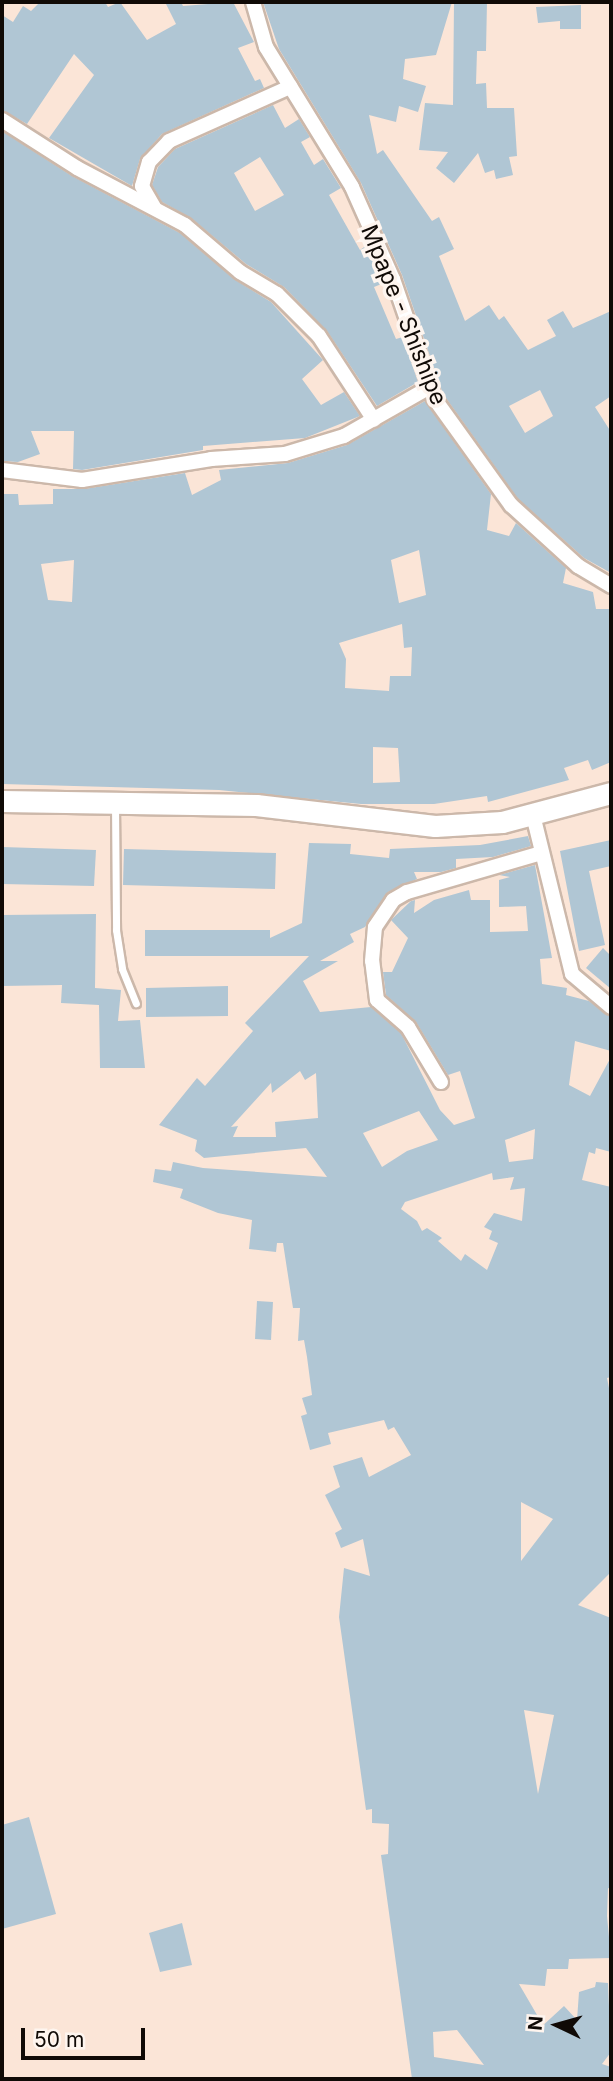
<!DOCTYPE html>
<html>
<head>
<meta charset="utf-8">
<style>
  body { margin:0 }
  #map { position:relative; width:613px; height:2081px; overflow:hidden; background:#fbe5d7; font-family:Inter,sans-serif }
  div>[style] { position:absolute }
  .building>* { inset:0; background:#b0c6d4 }
  .roads { filter:drop-shadow(2px 0 #ccb8aa) drop-shadow(-2px 0 #ccb8aa) drop-shadow(0 2px #ccb8aa) drop-shadow(0 -2px #ccb8aa) }
  .lane>* { height:7px; margin:-3.5px; padding:0 3.5px; transform-origin:3.5px; border-radius:3.5px; background:#fff }
  .street>* { height:14px; margin:-7px; padding:0 7px; transform-origin:7px; border-radius:7px; background:#fff }
  .secondary>* { height:21px; margin:-10.5px; padding:0 10.5px; transform-origin:10.5px; border-radius:10.5px; background:#fff }
  span { translate:-50% -50%; white-space:nowrap; text-align:center; line-height:1.15; -webkit-text-stroke:7px #fef5ef; paint-order:stroke }
  .street-label { font-size:23px; color:#100a06 }
  .frame { position:absolute; inset:0; border:4px solid #100a06; pointer-events:none }
  .north { position:absolute; left:522px; top:1990px; width:70px; height:70px; -webkit-text-stroke:5px #fef5ef; paint-order:stroke; rotate:275deg; font-size:19px; font-weight:700; line-height:28px; text-align:center; color:#100a06 }
  .north::after { content:''; display:block; margin:auto; width:24px; height:32px; background:#100a06; clip-path:polygon(50% 0,100% 100%,50% 72%,0 100%) }
  .scale { position:absolute; left:21px; top:2028px; width:124px; height:32px; box-sizing:border-box; border:4px solid #100a06; border-top:0; padding-left:9px; font-size:21px; line-height:24px; white-space:nowrap; color:#100a06; -webkit-text-stroke:5px #fef5ef; paint-order:stroke }
</style>
</head>
<body>
<div id="map">
  <div class="building">
    <i style="clip-path:polygon(40px 2px,105px 2px,108px 7px,120px 2px,147px 40px,176px 24px,165px 2px,181px 2px,183px 6px,233px 2px,254px 42px,238px 48px,255px 81px,260px 79px,264px 88px,162px 134px,140px 159px,132px 186px,49px 138px,94px 75px,74px 54px,27px 124px,2px 110px,2px 15px,13px 22px,23px 6px,31px 11px)"></i>
    <i style="clip-path:polygon(evenodd,263px 2px,452px 2px,436px 55px,405px 59px,403px 79px,426px 86px,418px 112px,399px 106px,396px 122px,369px 115px,377px 154px,383px 150px,432px 221px,439px 217px,454px 249px,439px 256px,465px 321px,489px 305px,499px 320px,504px 316px,528px 350px,556px 336px,547px 320px,563px 311px,573px 328px,611px 311px,611px 396px,595px 407px,611px 432px,611px 573px,584px 558px,518px 499px,443px 394px,402px 275px,361px 183px,279px 49px,263px 2px,540px 390px,553px 416px,525px 433px,509px 406px,540px 390px)"></i>
    <i style="clip-path:polygon(454px 2px,487px 2px,486px 51px,477px 51px,476px 84px,486px 83px,487px 108px,514px 108px,517px 156px,509px 157px,513px 175px,496px 179px,494px 170px,485px 173px,478px 153px,454px 183px,436px 168px,448px 152px,419px 150px,425px 103px,453px 105px)"></i>
    <i style="clip-path:polygon(581px 5px,581px 29px,560px 29px,560px 21px,538px 23px,536px 7px)"></i>
    <i style="clip-path:polygon(evenodd,273px 105px,285px 128px,299px 119px,310px 137px,301px 142px,314px 165px,323px 159px,341px 188px,329px 195px,360px 250px,367px 245px,384px 283px,374px 287px,396px 339px,403px 337px,418px 382px,377px 406px,327px 331px,284px 287px,246px 264px,191px 218px,162px 202px,152px 185px,158px 167px,175px 149px,273px 105px,260px 157px,284px 195px,255px 211px,234px 173px,260px 157px)"></i>
    <i style="clip-path:polygon(2px 131px,72px 176px,180px 233px,234px 279px,271px 302px,323px 360px,302px 379px,321px 405px,344px 392px,360px 416px,305px 438px,203px 446px,203px 450px,82px 470px,73px 469px,74px 431px,31px 431px,40px 454px,18px 462px,2px 461px)"></i>
    <i style="clip-path:polygon(evenodd,425px 401px,491px 494px,487px 530px,509px 536px,516px 523px,566px 568px,563px 583px,593px 592px,596px 609px,611px 609px,611px 762px,592px 770px,588px 760px,564px 768px,569px 780px,488px 802px,487px 796px,434px 804px,361px 804px,219px 790px,2px 784px,4px 494px,18px 494px,19px 505px,53px 504px,53px 489px,84px 489px,185px 473px,192px 495px,221px 480px,219px 470px,288px 463px,347px 445px,425px 401px,419px 550px,426px 595px,399px 603px,391px 560px,419px 550px,425px 401px,74px 560px,72px 602px,48px 600px,41px 564px,74px 560px,425px 401px,402px 624px,404px 648px,412px 647px,411px 676px,390px 676px,389px 691px,345px 688px,346px 659px,339px 643px,402px 624px,425px 401px,373px 747px,398px 748px,400px 782px,373px 783px,373px 747px)"></i>
    <i style="clip-path:polygon(evenodd,528px 836px,531px 846px,493px 857px,456px 859px,456px 868px,441px 872px,414px 872px,417px 879px,388px 892px,365px 927px,350px 934px,354px 942px,320px 961px,338px 961px,303px 981px,320px 1012px,371px 1007px,401px 1033px,440px 1110px,454px 1125px,475px 1118px,460px 1071px,448px 1075px,416px 1022px,386px 995px,383px 972px,392px 972px,408px 938px,391px 920px,411px 901px,415px 900px,414px 913px,434px 900px,469px 890px,471px 900px,490px 900px,490px 932px,528px 931px,526px 906px,499px 907px,499px 880px,510px 877px,499px 875px,535px 865px,552px 958px,540px 959px,542px 984px,567px 988px,566px 995px,589px 1001px,611px 1016px,611px 1051px,575px 1041px,569px 1085px,590px 1096px,611px 1057px,611px 1152px,596px 1148px,595px 1154px,589px 1152px,582px 1180px,611px 1187px,611px 1377px,607px 1378px,611px 1398px,611px 1572px,578px 1605px,611px 1618px,611px 1889px,608px 1888px,607px 1916px,611px 1958px,569px 1959px,568px 1969px,547px 1969px,545px 1986px,519px 1984px,540px 2020px,539px 2029px,564px 2006px,577px 2020px,579px 1992px,595px 1987px,596px 1982px,608px 1983px,611px 2052px,602px 2064px,611px 2067px,611px 2079px,412px 2079px,381px 1855px,388px 1854px,389px 1824px,372px 1823px,372px 1809px,366px 1810px,339px 1617px,344px 1568px,370px 1576px,363px 1539px,341px 1548px,335px 1533px,342px 1529px,325px 1495px,340px 1487px,333px 1466px,362px 1457px,369px 1477px,411px 1455px,394px 1427px,388px 1430px,384px 1420px,328px 1433px,331px 1444px,310px 1450px,301px 1416px,307px 1414px,302px 1398px,312px 1395px,307px 1357px,304px 1340px,298px 1341px,300px 1308px,293px 1308px,283px 1243px,277px 1243px,276px 1252px,249px 1249px,252px 1220px,218px 1213px,180px 1198px,183px 1189px,153px 1182px,155px 1169px,171px 1171px,173px 1162px,203px 1168px,327px 1177px,306px 1148px,204px 1158px,195px 1151px,197px 1140px,159px 1125px,197px 1078px,205px 1086px,253px 1031px,245px 1023px,309px 956px,145px 956px,145px 930px,270px 930px,270px 938px,302px 923px,309px 843px,351px 844px,350px 854px,389px 858px,390px 849px,480px 845px,528px 836px,300px 1071px,305px 1080px,316px 1073px,318px 1118px,275px 1122px,276px 1137px,233px 1137px,238px 1126px,231px 1127px,271px 1083px,272px 1093px,300px 1071px,528px 836px,419px 1111px,438px 1140px,407px 1151px,382px 1167px,363px 1133px,419px 1111px,528px 836px,535px 1129px,533px 1159px,509px 1162px,505px 1140px,535px 1129px,528px 836px,492px 1173px,493px 1180px,514px 1177px,510px 1190px,525px 1188px,522px 1221px,494px 1213px,484px 1227px,492px 1231px,489px 1239px,498px 1243px,487px 1270px,465px 1254px,461px 1261px,438px 1241px,442px 1238px,427px 1228px,422px 1231px,417px 1221px,401px 1209px,405px 1202px,492px 1173px,528px 836px,521px 1502px,553px 1519px,521px 1561px,521px 1502px,528px 836px,524px 1710px,554px 1715px,538px 1794px,524px 1710px,528px 836px,457px 2030px,484px 2065px,434px 2057px,433px 2032px,457px 2030px)"></i>
    <i style="clip-path:polygon(611px 840px,611px 866px,589px 871px,605px 945px,579px 951px,560px 851px)"></i>
    <i style="clip-path:polygon(2px 847px,96px 850px,94px 886px,2px 884px)"></i>
    <i style="clip-path:polygon(124px 849px,276px 853px,275px 889px,123px 885px)"></i>
    <i style="clip-path:polygon(96px 914px,95px 988px,121px 990px,118px 1021px,140px 1020px,145px 1068px,100px 1068px,99px 1005px,61px 1003px,62px 985px,2px 986px,2px 915px)"></i>
    <i style="clip-path:polygon(603px 948px,611px 956px,611px 989px,586px 968px)"></i>
    <i style="clip-path:polygon(228px 986px,228px 1016px,146px 1017px,146px 988px)"></i>
    <i style="clip-path:polygon(257px 1301px,273px 1302px,271px 1340px,255px 1339px)"></i>
    <i style="clip-path:polygon(29px 1817px,56px 1914px,2px 1929px,2px 1825px)"></i>
    <i style="clip-path:polygon(182px 1923px,192px 1965px,160px 1972px,149px 1933px)"></i>
  </div>
  <div class="roads">
    <div class="lane">
      <i style="left:115px;top:804px;width:126px;rotate:89.5deg"></i>
      <i style="left:116px;top:930px;width:39px;rotate:81deg"></i>
      <i style="left:122px;top:969px;width:37px;rotate:68deg"></i>
    </div>
    <div class="street">
      <i style="left:253px;top:2px;width:47px;rotate:73.9deg"></i>
      <i style="left:266px;top:47px;width:164px;rotate:58.4deg"></i>
      <i style="left:352px;top:187px;width:101px;rotate:66deg"></i>
      <i style="left:393px;top:279px;width:126px;rotate:71deg"></i>
      <i style="left:434px;top:398px;width:132px;rotate:54.3deg"></i>
      <i style="left:511px;top:505px;width:91px;rotate:42.3deg"></i>
      <i style="left:578px;top:566px;width:39px;rotate:31deg"></i>
      <i style="left:2px;top:120px;width:89px;rotate:32.6deg"></i>
      <i style="left:77px;top:168px;width:122px;rotate:27.8deg"></i>
      <i style="left:185px;top:225px;width:72px;rotate:40.5deg"></i>
      <i style="left:240px;top:272px;width:43px;rotate:30.7deg"></i>
      <i style="left:277px;top:294px;width:59px;rotate:45deg"></i>
      <i style="left:319px;top:336px;width:100px;rotate:56.8deg"></i>
      <i style="left:154px;top:207px;width:24px;rotate:-120deg"></i>
      <i style="left:142px;top:186px;width:25px;rotate:-74deg"></i>
      <i style="left:149px;top:162px;width:29px;rotate:-46deg"></i>
      <i style="left:169px;top:141px;width:133px;rotate:-24.1deg"></i>
      <i style="left:2px;top:470px;width:81px;rotate:7.1deg"></i>
      <i style="left:82px;top:480px;width:131px;rotate:-9.2deg"></i>
      <i style="left:211px;top:459px;width:74px;rotate:-3.9deg"></i>
      <i style="left:285px;top:454px;width:62px;rotate:-17deg"></i>
      <i style="left:344px;top:436px;width:99px;rotate:-29.7deg"></i>
      <i style="left:533px;top:815px;width:164px;rotate:76.2deg"></i>
      <i style="left:572px;top:974px;width:51px;rotate:40.2deg"></i>
      <i style="left:441px;top:1082px;width:64px;rotate:-121deg"></i>
      <i style="left:408px;top:1027px;width:41px;rotate:-138.9deg"></i>
      <i style="left:377px;top:1000px;width:39px;rotate:-97deg"></i>
      <i style="left:372px;top:961px;width:34px;rotate:-85deg"></i>
      <i style="left:375px;top:927px;width:32px;rotate:-56deg"></i>
      <i style="left:393px;top:900px;width:16px;rotate:-30deg"></i>
      <i style="left:407px;top:892px;width:140px;rotate:-16.2deg"></i>
    </div>
    <div class="secondary">
      <i style="left:2px;top:801px;width:254px;rotate:0.9deg"></i>
      <i style="left:256px;top:805px;width:180px;rotate:6.7deg"></i>
      <i style="left:435px;top:826px;width:67px;rotate:-3.4deg"></i>
      <i style="left:502px;top:822px;width:113px;rotate:-14.9deg"></i>
    </div>
  </div>
  <div class="street-label">
    <span style="left:404px;top:315px;rotate:68deg">Mpape - Shishipe</span>
  </div>
  <div class="frame"></div>
  <div class="north">N</div>
  <div class="scale">50 m</div>
</div>
</body>
</html>
